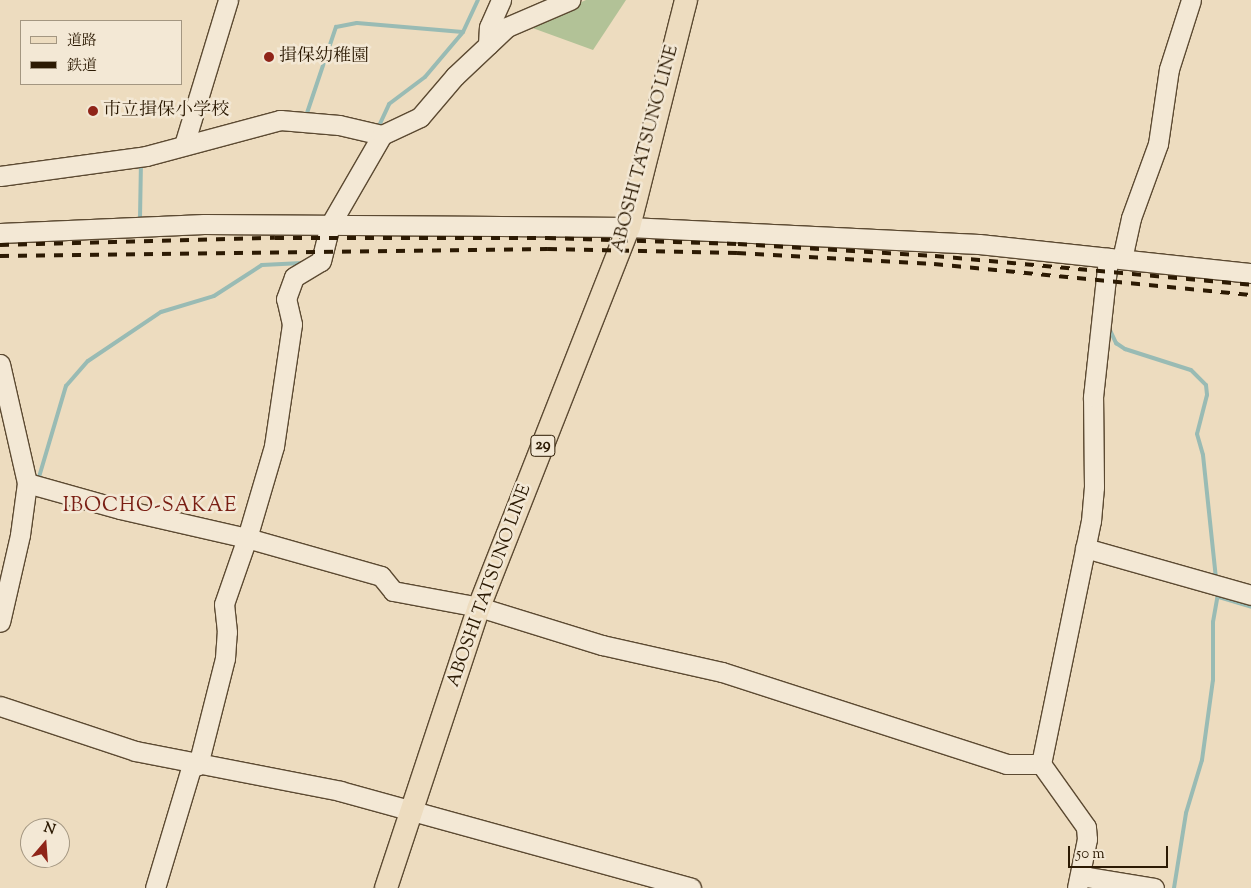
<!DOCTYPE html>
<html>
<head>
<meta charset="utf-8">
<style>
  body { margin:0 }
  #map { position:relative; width:1251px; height:888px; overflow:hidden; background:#eddcbf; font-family:"Sorts Mill Goudy","Noto Serif JP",serif }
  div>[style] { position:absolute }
  .green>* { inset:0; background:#b2c297 }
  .stream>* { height:4px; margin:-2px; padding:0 2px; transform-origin:2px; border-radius:2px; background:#99bbb4 }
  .roads { filter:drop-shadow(1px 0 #5c4a32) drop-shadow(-1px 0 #5c4a32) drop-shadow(0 1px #5c4a32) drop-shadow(0 -1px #5c4a32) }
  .minor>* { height:19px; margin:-9.5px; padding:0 9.5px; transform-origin:9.5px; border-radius:9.5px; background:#f3e8d5 }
  .major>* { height:22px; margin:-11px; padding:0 11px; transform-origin:11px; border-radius:11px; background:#eddcbf }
  .rail>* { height:4px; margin-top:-2px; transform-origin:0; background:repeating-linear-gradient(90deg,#2c1a03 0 9px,transparent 0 18px) }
  .dots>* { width:14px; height:14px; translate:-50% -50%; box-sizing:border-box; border:2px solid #f3e8d5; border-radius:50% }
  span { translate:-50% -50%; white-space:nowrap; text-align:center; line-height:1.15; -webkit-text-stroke:5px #f3e8d5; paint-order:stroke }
  .shield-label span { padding:1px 4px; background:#f3e8d5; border:1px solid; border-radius:4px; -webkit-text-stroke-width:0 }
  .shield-label { font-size:16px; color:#2c1a03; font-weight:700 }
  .poi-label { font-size:18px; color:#2c1a03 }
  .left { translate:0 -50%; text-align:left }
  .street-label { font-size:18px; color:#2c1a03 }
  .quarter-label { font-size:20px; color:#7a1f14; letter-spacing:1px }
  .legend { position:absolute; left:20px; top:20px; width:162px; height:65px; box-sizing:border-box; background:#f3e8d5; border:1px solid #a39681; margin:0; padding:6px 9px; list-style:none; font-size:15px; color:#2c1a03 }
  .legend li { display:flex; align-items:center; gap:10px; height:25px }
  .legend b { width:25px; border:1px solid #a39681 }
  .north { position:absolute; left:20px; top:818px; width:50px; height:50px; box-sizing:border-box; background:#f3e8d5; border:1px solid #a39681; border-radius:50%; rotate:18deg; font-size:14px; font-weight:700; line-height:20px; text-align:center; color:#2c1a03 }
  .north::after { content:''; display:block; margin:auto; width:18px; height:22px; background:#8f2418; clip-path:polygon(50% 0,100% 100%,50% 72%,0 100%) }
  .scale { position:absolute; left:1068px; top:846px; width:100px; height:22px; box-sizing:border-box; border:2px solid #2c1a03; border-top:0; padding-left:6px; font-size:15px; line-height:18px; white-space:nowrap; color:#2c1a03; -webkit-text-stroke:4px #f3e8d5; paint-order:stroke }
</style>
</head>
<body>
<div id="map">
  <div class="green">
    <i style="clip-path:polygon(586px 0,626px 0,593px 50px,527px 26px)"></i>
  </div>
  <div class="stream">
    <i style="left:306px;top:116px;width:94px;rotate:-71.4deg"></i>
    <i style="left:336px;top:27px;width:21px;rotate:-11deg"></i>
    <i style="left:357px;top:23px;width:106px;rotate:4.9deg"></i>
    <i style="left:378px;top:128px;width:26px;rotate:-65deg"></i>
    <i style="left:389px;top:104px;width:45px;rotate:-36.9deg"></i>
    <i style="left:425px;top:77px;width:59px;rotate:-49.8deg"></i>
    <i style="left:463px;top:32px;width:35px;rotate:-65deg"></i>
    <i style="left:140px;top:218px;width:56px;rotate:-89deg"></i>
    <i style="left:1115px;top:279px;width:15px;rotate:-79deg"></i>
    <i style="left:1109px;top:328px;width:17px;rotate:65deg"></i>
    <i style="left:1116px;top:343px;width:11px;rotate:34deg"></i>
    <i style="left:1125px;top:349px;width:69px;rotate:17.7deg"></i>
    <i style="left:1191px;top:370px;width:21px;rotate:45deg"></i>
    <i style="left:1206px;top:385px;width:10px;rotate:84deg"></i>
    <i style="left:1207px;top:395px;width:40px;rotate:104.4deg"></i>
    <i style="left:1197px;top:434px;width:22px;rotate:74deg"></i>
    <i style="left:1203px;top:455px;width:124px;rotate:84deg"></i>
    <i style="left:39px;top:477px;width:95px;rotate:-73.5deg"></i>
    <i style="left:66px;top:386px;width:33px;rotate:-49deg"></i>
    <i style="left:88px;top:361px;width:88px;rotate:-33.9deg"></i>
    <i style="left:161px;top:312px;width:55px;rotate:-16.8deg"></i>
    <i style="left:214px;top:296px;width:57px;rotate:-32.9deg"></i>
    <i style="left:262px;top:265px;width:40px;rotate:-2.9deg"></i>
    <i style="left:1219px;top:597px;width:34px;rotate:17deg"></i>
    <i style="left:1174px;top:888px;width:76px;rotate:-80.9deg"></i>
    <i style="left:1186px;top:813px;width:55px;rotate:-73.2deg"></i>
    <i style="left:1202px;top:760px;width:81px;rotate:-82.2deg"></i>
    <i style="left:1213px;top:680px;width:58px;rotate:-90deg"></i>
    <i style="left:1213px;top:622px;width:29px;rotate:-80deg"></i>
  </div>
  <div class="roads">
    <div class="minor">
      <i style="left:488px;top:45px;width:18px;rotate:-87deg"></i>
      <i style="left:489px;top:27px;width:30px;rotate:-66deg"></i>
      <i style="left:184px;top:145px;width:152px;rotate:-73.1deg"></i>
      <i style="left:0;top:176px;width:147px;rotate:-7.8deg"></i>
      <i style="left:146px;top:156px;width:139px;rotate:-15deg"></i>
      <i style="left:280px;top:120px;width:59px;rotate:4.8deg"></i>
      <i style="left:339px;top:125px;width:44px;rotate:13.1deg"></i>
      <i style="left:0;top:233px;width:204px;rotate:-2.5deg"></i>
      <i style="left:204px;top:224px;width:425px;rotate:0.4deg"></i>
      <i style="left:629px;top:227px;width:350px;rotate:2.8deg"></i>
      <i style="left:979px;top:244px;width:274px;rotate:6.1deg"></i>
      <i style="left:1122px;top:259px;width:42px;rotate:-77.6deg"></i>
      <i style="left:1131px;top:218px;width:79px;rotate:-70deg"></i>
      <i style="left:1158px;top:144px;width:76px;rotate:-81.7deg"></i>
      <i style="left:1169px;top:69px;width:72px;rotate:-72.3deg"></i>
      <i style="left:0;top:364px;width:122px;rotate:77.2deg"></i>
      <i style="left:27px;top:483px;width:52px;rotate:97.7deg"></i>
      <i style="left:20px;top:535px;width:89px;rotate:102.9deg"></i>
      <i style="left:27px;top:483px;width:97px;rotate:15.6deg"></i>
      <i style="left:120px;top:509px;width:130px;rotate:12.9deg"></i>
      <i style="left:247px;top:538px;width:139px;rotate:15.8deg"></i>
      <i style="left:381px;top:576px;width:19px;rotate:51deg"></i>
      <i style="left:393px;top:591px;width:87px;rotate:10.5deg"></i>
      <i style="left:479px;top:607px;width:129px;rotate:17.2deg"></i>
      <i style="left:602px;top:645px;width:123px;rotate:12.7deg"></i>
      <i style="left:722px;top:672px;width:299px;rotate:17.9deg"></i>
      <i style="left:1006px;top:764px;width:35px"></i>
      <i style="left:1085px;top:548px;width:173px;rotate:15.8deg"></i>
      <i style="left:0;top:706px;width:142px;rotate:18.4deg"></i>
      <i style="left:135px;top:751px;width:209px;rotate:11deg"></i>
      <i style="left:340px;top:791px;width:364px;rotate:15.4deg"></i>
      <i style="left:198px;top:765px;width:110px;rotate:-75.8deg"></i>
      <i style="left:225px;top:658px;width:26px;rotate:-86deg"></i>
      <i style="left:227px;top:632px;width:28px;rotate:-96deg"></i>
      <i style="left:224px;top:604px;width:70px;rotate:-70.8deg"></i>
      <i style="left:247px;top:538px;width:96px;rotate:-73.6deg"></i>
      <i style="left:274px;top:446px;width:123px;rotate:-81.6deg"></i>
      <i style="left:292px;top:324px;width:26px;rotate:-103deg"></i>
      <i style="left:286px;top:299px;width:23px;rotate:-70deg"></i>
      <i style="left:294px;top:277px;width:31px;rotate:-31deg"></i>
      <i style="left:321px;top:261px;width:37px;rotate:-76deg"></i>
      <i style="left:330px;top:225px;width:104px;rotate:-60deg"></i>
      <i style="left:382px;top:135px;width:42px;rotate:-25.3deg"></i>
      <i style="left:420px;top:117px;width:54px;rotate:-49.5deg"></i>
      <i style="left:455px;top:76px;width:71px;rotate:-43.3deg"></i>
      <i style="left:507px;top:27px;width:69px;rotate:-23.2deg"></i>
      <i style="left:1081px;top:876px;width:74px;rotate:9.3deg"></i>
      <i style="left:155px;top:888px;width:125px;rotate:-73.3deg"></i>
      <i style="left:191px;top:768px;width:8px;rotate:-23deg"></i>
      <i style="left:1077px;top:888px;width:50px;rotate:-78.5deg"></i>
      <i style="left:1087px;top:839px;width:12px;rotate:-95deg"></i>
      <i style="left:1086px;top:827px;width:77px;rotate:-125.5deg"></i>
      <i style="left:1041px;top:764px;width:248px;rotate:-78.4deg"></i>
      <i style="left:1091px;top:521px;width:34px;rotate:-85deg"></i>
      <i style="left:1094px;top:487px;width:90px;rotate:-90.6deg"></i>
      <i style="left:1093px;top:397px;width:140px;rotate:-83.8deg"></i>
    </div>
    <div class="major">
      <i style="left:386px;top:888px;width:296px;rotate:-71.7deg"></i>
      <i style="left:479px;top:607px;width:409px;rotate:-68.5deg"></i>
      <i style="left:629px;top:227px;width:234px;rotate:-75.9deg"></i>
    </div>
  </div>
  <div class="rail">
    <i style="left:0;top:245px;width:275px;rotate:-1.5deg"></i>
    <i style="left:275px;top:238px;width:272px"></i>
    <i style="left:547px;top:238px;width:191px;rotate:1.8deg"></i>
    <i style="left:738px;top:244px;width:197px;rotate:3.5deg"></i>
    <i style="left:935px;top:256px;width:317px;rotate:5.2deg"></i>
    <i style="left:0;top:256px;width:548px;rotate:-0.73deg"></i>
    <i style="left:548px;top:249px;width:189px;rotate:1.2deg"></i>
    <i style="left:737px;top:253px;width:197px;rotate:3.2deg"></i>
    <i style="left:934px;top:264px;width:319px;rotate:5.6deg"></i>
  </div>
  <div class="dots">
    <i style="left:269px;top:57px;background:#8f2418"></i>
    <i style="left:93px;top:111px;background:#8f2418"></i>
  </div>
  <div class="shield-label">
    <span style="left:543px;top:446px">29</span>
  </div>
  <div class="poi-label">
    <span class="left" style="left:279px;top:57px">揖保幼稚園</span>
    <span class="left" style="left:103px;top:111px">市立揖保小学校</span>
  </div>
  <div class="street-label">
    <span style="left:646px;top:149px;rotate:-75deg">ABOSHI TATSUNO LINE</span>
    <span style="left:490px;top:586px;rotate:-70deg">ABOSHI TATSUNO LINE</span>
  </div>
  <div class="quarter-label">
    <span style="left:150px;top:506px">IBOCHO-SAKAE</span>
  </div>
  <ul class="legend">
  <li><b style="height:6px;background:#eddcbf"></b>道路</li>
  <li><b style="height:6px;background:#2c1a03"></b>鉄道</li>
  </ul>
  <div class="north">N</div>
  <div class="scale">50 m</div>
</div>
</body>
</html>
